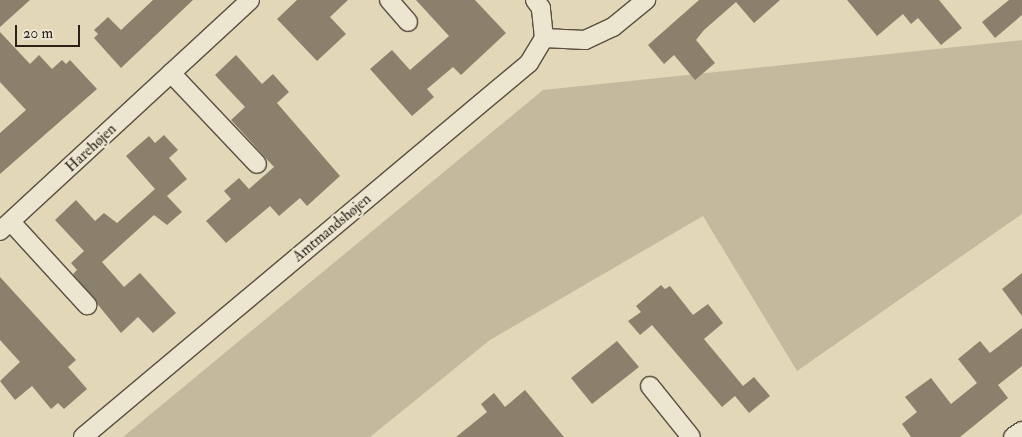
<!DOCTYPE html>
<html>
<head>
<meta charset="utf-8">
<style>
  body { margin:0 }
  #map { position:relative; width:1022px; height:437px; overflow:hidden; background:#e2d8b8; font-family:"IM FELL Double Pica",serif }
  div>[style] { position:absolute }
  .green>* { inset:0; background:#c3b99d }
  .building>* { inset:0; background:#8b806b }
  .roads { filter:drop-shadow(1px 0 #5a4f40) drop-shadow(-1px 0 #5a4f40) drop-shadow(0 1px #5a4f40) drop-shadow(0 -1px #5a4f40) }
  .street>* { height:18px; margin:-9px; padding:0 9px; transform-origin:9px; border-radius:9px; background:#ece6d1 }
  span { translate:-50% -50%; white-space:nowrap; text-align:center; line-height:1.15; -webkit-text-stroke:4.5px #ece6d1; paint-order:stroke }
  .street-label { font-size:15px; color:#2c2118 }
  .scale { position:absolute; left:15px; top:25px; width:65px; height:22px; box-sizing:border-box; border:2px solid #2c2118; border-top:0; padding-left:6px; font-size:15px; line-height:18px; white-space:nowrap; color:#2c2118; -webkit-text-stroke:4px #ece6d1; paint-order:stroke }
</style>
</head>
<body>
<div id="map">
  <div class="green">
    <i style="clip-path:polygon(1022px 40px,1022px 214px,797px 371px,703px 216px,490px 340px,370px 437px,123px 437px,543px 90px)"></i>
  </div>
  <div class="building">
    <i style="clip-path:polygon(0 0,30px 0,0 27px)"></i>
    <i style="clip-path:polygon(153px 0,193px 0,121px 68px,94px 38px,98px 34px,94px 30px,108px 17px,121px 30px)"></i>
    <i style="clip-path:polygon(297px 0,348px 0,330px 17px,346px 34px,317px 61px,277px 19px)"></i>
    <i style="clip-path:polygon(416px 0,475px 0,506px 33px,461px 75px,453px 67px,427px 89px,434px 97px,412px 116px,370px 69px,392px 50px,410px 70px,449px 36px)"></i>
    <i style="clip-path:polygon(699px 0,780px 0,754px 23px,736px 2px,704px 30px,696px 40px,715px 63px,695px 80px,674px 55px,664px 64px,648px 45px)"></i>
    <i style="clip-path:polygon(847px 0,939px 0,962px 28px,941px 45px,918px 18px,911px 24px,903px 14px,877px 36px)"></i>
    <i style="clip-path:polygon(1009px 0,1022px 0,1022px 15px,995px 38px,982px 22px)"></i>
    <i style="clip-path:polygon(0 32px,30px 64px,39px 55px,52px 69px,62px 60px,66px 64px,70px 60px,97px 89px,0 174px,0 133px,26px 110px,0 82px)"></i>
    <i style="clip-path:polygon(236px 55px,262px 84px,273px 74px,289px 92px,277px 103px,340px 176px,307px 206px,300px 198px,279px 216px,270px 206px,226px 243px,206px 221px,231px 199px,224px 191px,239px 178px,249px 189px,274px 167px,231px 120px,245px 107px,215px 75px)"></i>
    <i style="clip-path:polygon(164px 135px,178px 150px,169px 158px,187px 179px,167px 196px,182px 212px,167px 225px,154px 215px,102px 262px,124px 287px,140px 273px,176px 313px,153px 333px,138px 317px,121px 333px,73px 274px,77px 270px,71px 263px,84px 251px,55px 220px,76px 200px,95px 221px,104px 213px,117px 223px,155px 189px,126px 156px,149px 136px,155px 143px)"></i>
    <i style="clip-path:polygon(1022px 273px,1022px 316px,1002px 289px)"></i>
    <i style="clip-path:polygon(0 277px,76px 360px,68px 367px,87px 389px,64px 409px,58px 403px,51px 409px,32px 386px,15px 400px,0 381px,20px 362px,0 340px)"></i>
    <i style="clip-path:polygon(661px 285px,665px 289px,670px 286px,693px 315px,708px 304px,723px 323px,704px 339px,743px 386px,754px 377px,770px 396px,749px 413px,735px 396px,722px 407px,652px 325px,640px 335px,628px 321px,641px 312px,636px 306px)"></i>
    <i style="clip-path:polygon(1022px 328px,1022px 366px,998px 385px,1008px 398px,960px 437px,911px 437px,902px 424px,917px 412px,905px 397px,931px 378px,951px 404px,977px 383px,958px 359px,980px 341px,990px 353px)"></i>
    <i style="clip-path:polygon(617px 341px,639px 367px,592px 404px,571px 378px)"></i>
    <i style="clip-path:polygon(525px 390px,564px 437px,456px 437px,487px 412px,481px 404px,494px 393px,505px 407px)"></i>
  </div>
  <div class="roads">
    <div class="street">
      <i style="left:389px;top:0;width:29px;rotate:49deg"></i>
      <i style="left:544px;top:38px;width:41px;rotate:2.8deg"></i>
      <i style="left:585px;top:40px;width:31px;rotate:-25deg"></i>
      <i style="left:613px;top:27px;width:43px;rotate:-39.3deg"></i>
      <i style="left:171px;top:73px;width:125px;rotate:46.6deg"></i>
      <i style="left:11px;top:222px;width:113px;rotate:47.5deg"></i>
      <i style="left:0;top:231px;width:340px;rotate:-42.7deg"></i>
      <i style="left:650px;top:386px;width:65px;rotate:51.2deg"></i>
      <i style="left:83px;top:437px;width:582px;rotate:-39.98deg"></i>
      <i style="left:529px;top:63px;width:29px;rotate:-59deg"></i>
      <i style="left:544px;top:38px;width:30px;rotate:-96deg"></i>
      <i style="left:541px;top:8px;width:10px;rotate:-127deg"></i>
      <i style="left:1013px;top:437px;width:11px;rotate:-34deg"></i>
    </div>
  </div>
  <div class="street-label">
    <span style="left:91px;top:148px;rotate:-43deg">Harehøjen</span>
    <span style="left:332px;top:228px;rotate:-40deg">Amtmandshøjen</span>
  </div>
  <div class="scale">20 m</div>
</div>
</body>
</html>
